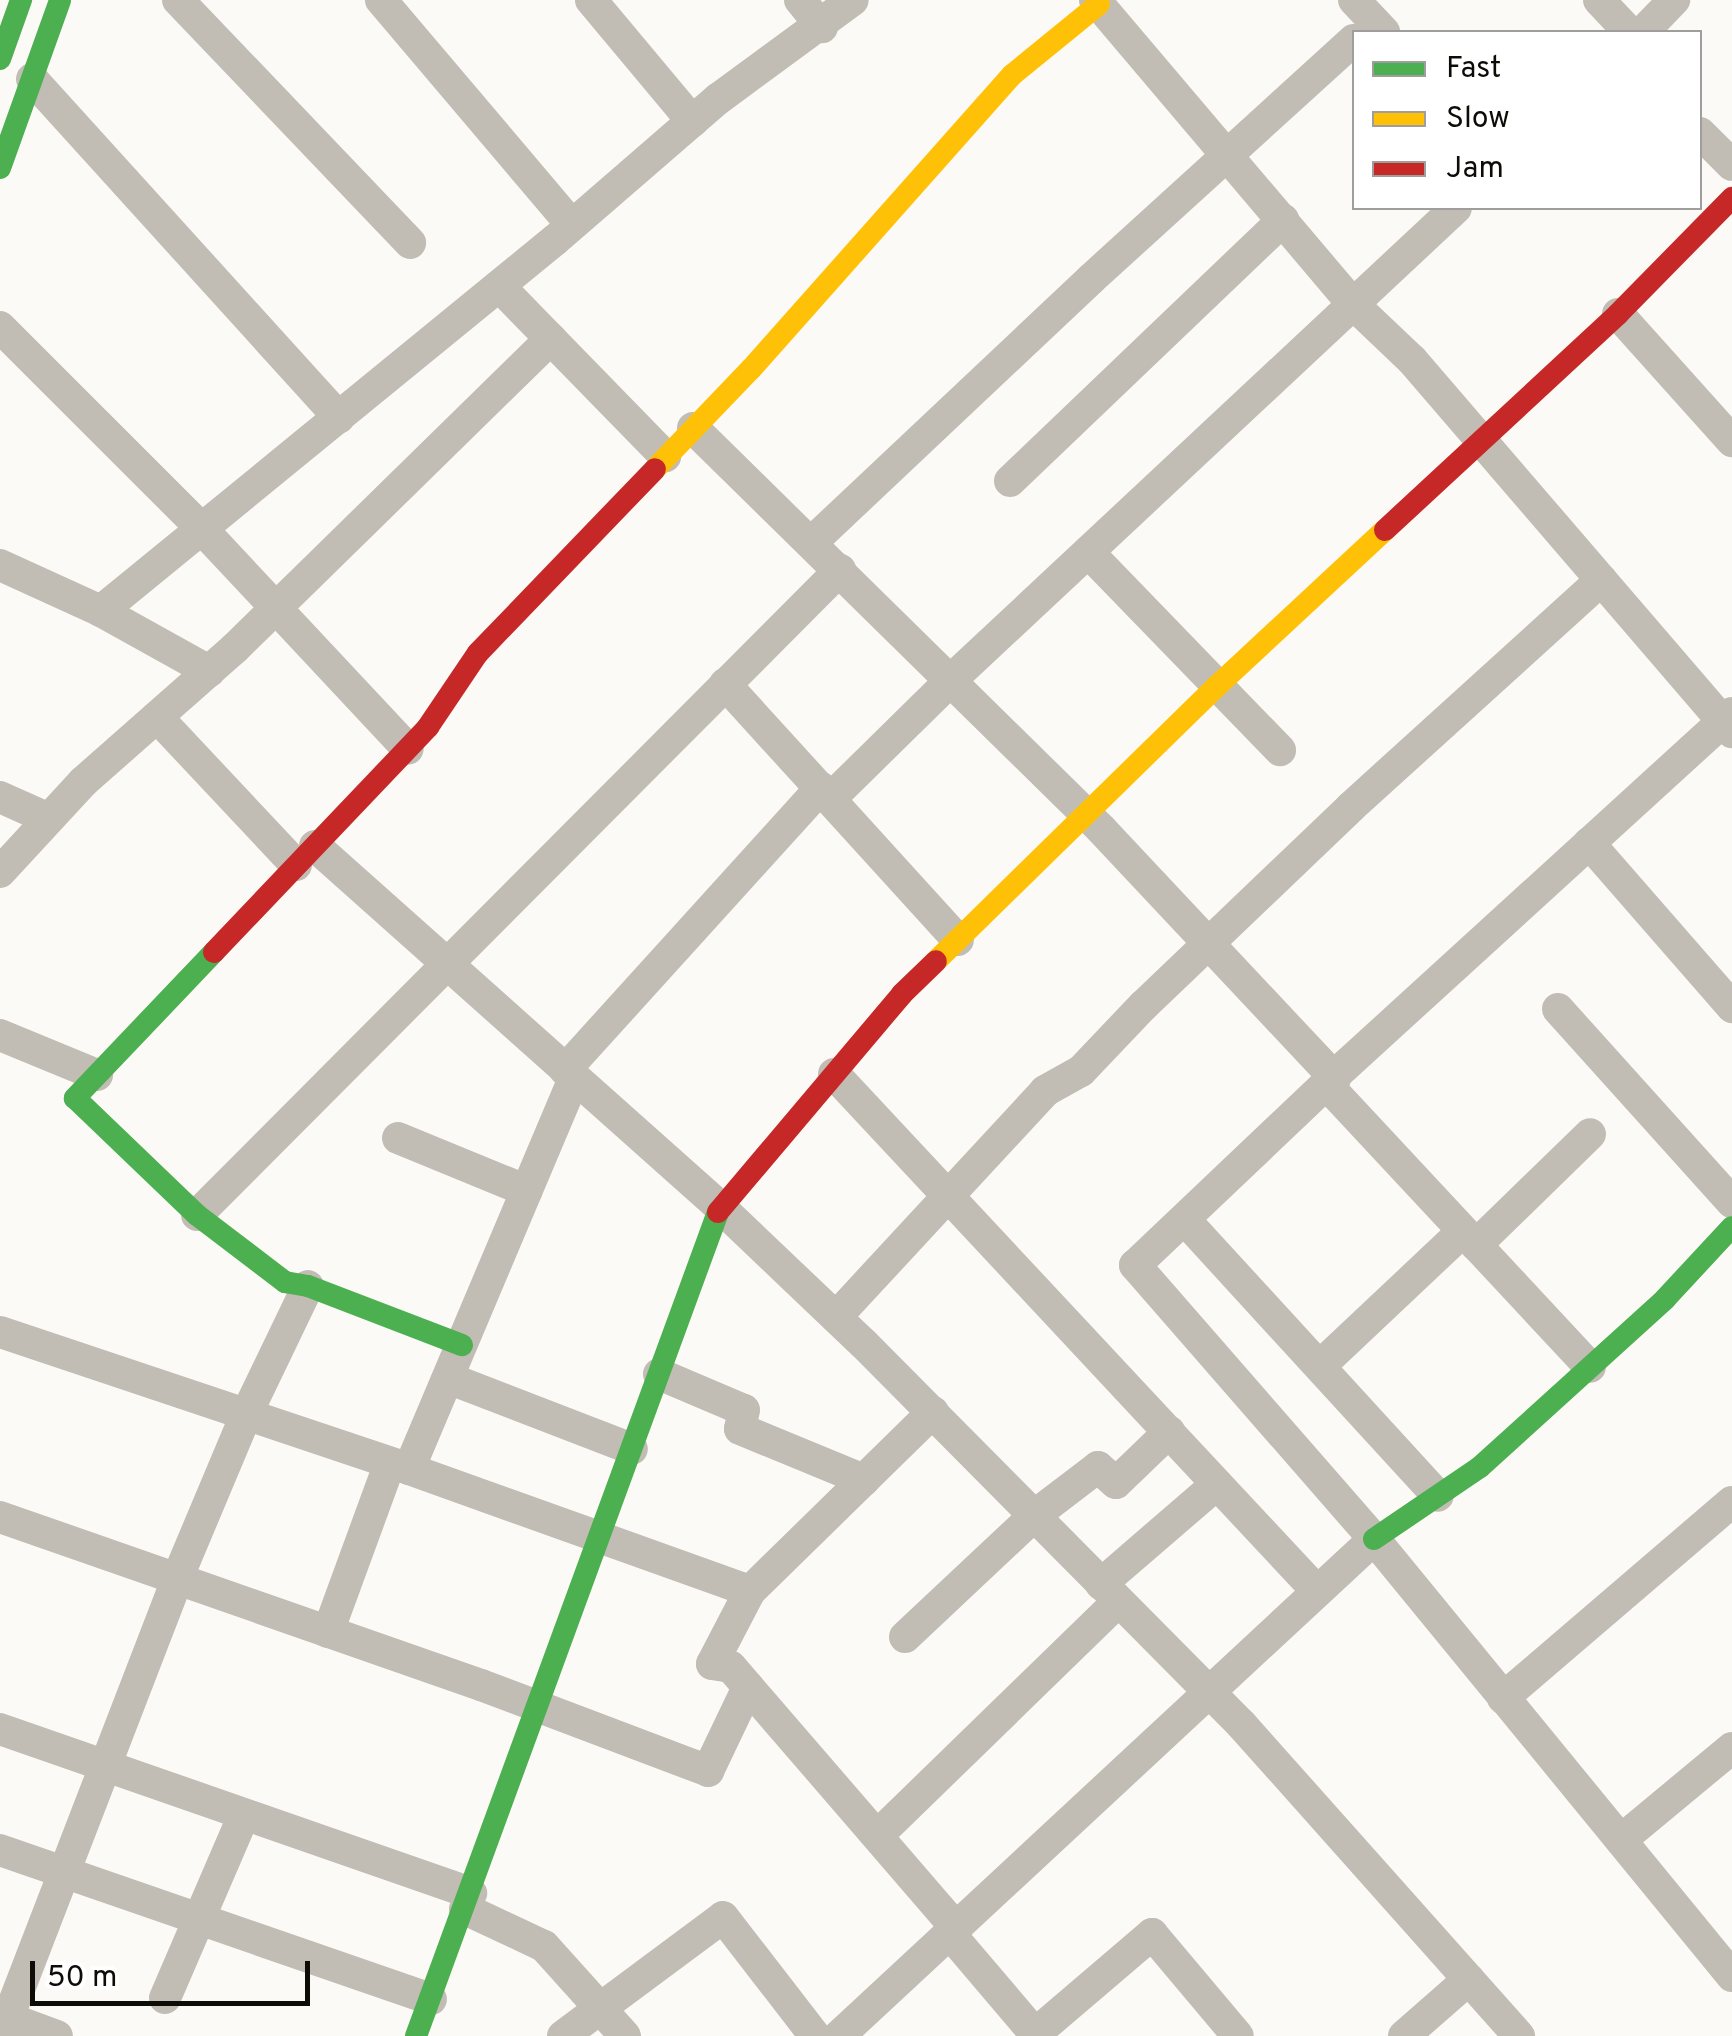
<!DOCTYPE html>
<html>
<head>
<meta charset="utf-8">
<style>
  body { margin:0 }
  #map { position:relative; width:1732px; height:2036px; overflow:hidden; background:#fcfaf7; font-family:Overpass,sans-serif }
  div>[style] { position:absolute }
  .street>* { height:32px; margin:-16px; padding:0 16px; transform-origin:16px; border-radius:16px; background:#c1bdb4 }
  .fast>* { height:22px; margin:-11px; padding:0 11px; transform-origin:11px; border-radius:11px; background:#4caf50 }
  .slow>* { height:22px; margin:-11px; padding:0 11px; transform-origin:11px; border-radius:11px; background:#ffc107 }
  .jam>* { height:22px; margin:-11px; padding:0 11px; transform-origin:11px; border-radius:11px; background:#c62828 }
  span { translate:-50% -50%; white-space:nowrap; text-align:center; line-height:1.15; -webkit-text-stroke:8px #fff; paint-order:stroke }
  .legend { position:absolute; left:1352px; top:30px; width:350px; height:180px; box-sizing:border-box; background:#fff; border:2px solid #9f9e9c; margin:0; padding:12px 18px; list-style:none; font-size:30px; color:#0e0c07 }
  .legend li { display:flex; align-items:center; gap:20px; height:50px }
  .legend b { width:50px; border:2px solid #9f9e9c }
  .scale { position:absolute; left:30px; top:1961px; width:280px; height:45px; box-sizing:border-box; border:5px solid #0e0c07; border-top:0; padding-left:12px; font-size:30px; line-height:35px; white-space:nowrap; color:#0e0c07; -webkit-text-stroke:8px #fff; paint-order:stroke }
</style>
</head>
<body>
<div id="map">
  <div class="street">
    <i style="left:178px;top:0;width:336px;rotate:46.3deg"></i>
    <i style="left:381px;top:0;width:294px;rotate:49.7deg"></i>
    <i style="left:591px;top:0;width:158px;rotate:50.1deg"></i>
    <i style="left:800px;top:0;width:35px;rotate:51deg"></i>
    <i style="left:1095px;top:0;width:400px;rotate:49.7deg"></i>
    <i style="left:1354px;top:305px;width:80px;rotate:43.5deg"></i>
    <i style="left:1412px;top:360px;width:491px;rotate:49.3deg"></i>
    <i style="left:1354px;top:0;width:44px;rotate:46.8deg"></i>
    <i style="left:1599px;top:0;width:44px;rotate:46.8deg"></i>
    <i style="left:1643px;top:32px;width:45px;rotate:-45.9deg"></i>
    <i style="left:32px;top:79px;width:457px;rotate:47.8deg"></i>
    <i style="left:1700px;top:133px;width:45px;rotate:45deg"></i>
    <i style="left:499px;top:286px;width:238px;rotate:45.7deg"></i>
    <i style="left:1618px;top:314px;width:171px;rotate:48.1deg"></i>
    <i style="left:0;top:327px;width:286px;rotate:45deg"></i>
    <i style="left:202px;top:529px;width:301px;rotate:46.9deg"></i>
    <i style="left:693px;top:428px;width:572px;rotate:44.5deg"></i>
    <i style="left:1101px;top:829px;width:342px;rotate:46.8deg"></i>
    <i style="left:1010px;top:481px;width:378px;rotate:-43.7deg"></i>
    <i style="left:812px;top:542px;width:383px;rotate:-43.3deg"></i>
    <i style="left:1091px;top:279px;width:355px;rotate:-42.3deg"></i>
    <i style="left:1088px;top:552px;width:276px;rotate:45.9deg"></i>
    <i style="left:0;top:565px;width:111px;rotate:24.5deg"></i>
    <i style="left:101px;top:611px;width:124px;rotate:29.1deg"></i>
    <i style="left:101px;top:611px;width:586px;rotate:-39.26deg"></i>
    <i style="left:555px;top:240px;width:216px;rotate:-40.9deg"></i>
    <i style="left:718px;top:99px;width:167px;rotate:-36.3deg"></i>
    <i style="left:725px;top:684px;width:346px;rotate:47.7deg"></i>
    <i style="left:1732px;top:713px;width:525px;rotate:137.62deg"></i>
    <i style="left:1344px;top:1067px;width:288px;rotate:136.5deg"></i>
    <i style="left:1135px;top:1265px;width:364px;rotate:48.9deg"></i>
    <i style="left:1374px;top:1539px;width:565px;rotate:50.67deg"></i>
    <i style="left:157px;top:717px;width:203px;rotate:46.8deg"></i>
    <i style="left:0;top:797px;width:51px;rotate:24.1deg"></i>
    <i style="left:831px;top:798px;width:168px;rotate:-44.5deg"></i>
    <i style="left:951px;top:680px;width:691px;rotate:-43.07deg"></i>
    <i style="left:1589px;top:843px;width:218px;rotate:48.9deg"></i>
    <i style="left:315px;top:846px;width:543px;rotate:41.71deg"></i>
    <i style="left:720px;top:1207px;width:197px;rotate:43.6deg"></i>
    <i style="left:863px;top:1343px;width:537px;rotate:45.23deg"></i>
    <i style="left:1241px;top:1724px;width:418px;rotate:48.3deg"></i>
    <i style="left:0;top:872px;width:122px;rotate:-47.3deg"></i>
    <i style="left:83px;top:782px;width:203px;rotate:-41.4deg"></i>
    <i style="left:235px;top:648px;width:442px;rotate:-44.4deg"></i>
    <i style="left:1558px;top:1009px;width:260px;rotate:48deg"></i>
    <i style="left:0;top:1035px;width:105px;rotate:22.4deg"></i>
    <i style="left:565px;top:1070px;width:381px;rotate:-47.8deg"></i>
    <i style="left:834px;top:1074px;width:708px;rotate:46.95deg"></i>
    <i style="left:1328px;top:1086px;width:384px;rotate:47deg"></i>
    <i style="left:398px;top:1138px;width:139px;rotate:22.3deg"></i>
    <i style="left:197px;top:1215px;width:911px;rotate:-45.09deg"></i>
    <i style="left:1185px;top:1220px;width:374px;rotate:47.5deg"></i>
    <i style="left:1476px;top:1245px;width:159px;rotate:-44.2deg"></i>
    <i style="left:836px;top:1317px;width:308px;rotate:-47.2deg"></i>
    <i style="left:1045px;top:1091px;width:41px;rotate:-29.1deg"></i>
    <i style="left:1081px;top:1071px;width:90px;rotate:-46.4deg"></i>
    <i style="left:1143px;top:1006px;width:288px;rotate:-43.7deg"></i>
    <i style="left:1351px;top:807px;width:338px;rotate:-42.2deg"></i>
    <i style="left:0;top:1332px;width:431px;rotate:18.5deg"></i>
    <i style="left:409px;top:1469px;width:362px;rotate:19.7deg"></i>
    <i style="left:1321px;top:1365px;width:195px;rotate:-43.3deg"></i>
    <i style="left:659px;top:1374px;width:92px;rotate:23deg"></i>
    <i style="left:744px;top:1410px;width:19px;rotate:102deg"></i>
    <i style="left:740px;top:1429px;width:134px;rotate:22.4deg"></i>
    <i style="left:448px;top:1378px;width:197px;rotate:21.1deg"></i>
    <i style="left:933px;top:1412px;width:256px;rotate:135.6deg"></i>
    <i style="left:750px;top:1591px;width:82px;rotate:117.5deg"></i>
    <i style="left:712px;top:1664px;width:19px;rotate:9deg"></i>
    <i style="left:731px;top:1667px;width:346px;rotate:49.2deg"></i>
    <i style="left:409px;top:1469px;width:424px;rotate:-67.1deg"></i>
    <i style="left:0;top:1517px;width:509px;rotate:19.25deg"></i>
    <i style="left:481px;top:1685px;width:243px;rotate:20.7deg"></i>
    <i style="left:708px;top:1771px;width:93px;rotate:-64.5deg"></i>
    <i style="left:1101px;top:1584px;width:153px;rotate:-40.8deg"></i>
    <i style="left:328px;top:1632px;width:180px;rotate:-69.9deg"></i>
    <i style="left:905px;top:1637px;width:178px;rotate:-43.2deg"></i>
    <i style="left:1035px;top:1515px;width:79px;rotate:-37.3deg"></i>
    <i style="left:1098px;top:1467px;width:24px;rotate:42deg"></i>
    <i style="left:1116px;top:1483px;width:74px;rotate:-43.9deg"></i>
    <i style="left:1503px;top:1698px;width:301px;rotate:-40.6deg"></i>
    <i style="left:0;top:1729px;width:499px;rotate:19.2deg"></i>
    <i style="left:878px;top:1835px;width:334px;rotate:-44.2deg"></i>
    <i style="left:1621px;top:1840px;width:144px;rotate:-39.7deg"></i>
    <i style="left:0;top:1850px;width:456px;rotate:19.1deg"></i>
    <i style="left:465px;top:1909px;width:87px;rotate:25.1deg"></i>
    <i style="left:544px;top:1946px;width:121px;rotate:48deg"></i>
    <i style="left:951px;top:1935px;width:133px;rotate:49.6deg"></i>
    <i style="left:165px;top:1998px;width:199px;rotate:-66.7deg"></i>
    <i style="left:8px;top:2018px;width:52px;rotate:20.2deg"></i>
    <i style="left:1035px;top:2034px;width:154px;rotate:-40.5deg"></i>
    <i style="left:1152px;top:1934px;width:133px;rotate:49.9deg"></i>
    <i style="left:1px;top:2036px;width:490px;rotate:-68.9deg"></i>
    <i style="left:177px;top:1579px;width:178px;rotate:-67.2deg"></i>
    <i style="left:246px;top:1415px;width:143px;rotate:-64.3deg"></i>
    <i style="left:563px;top:2036px;width:199px;rotate:-36.6deg"></i>
    <i style="left:723px;top:1917px;width:150px;rotate:52.3deg"></i>
    <i style="left:839px;top:2036px;width:730px;rotate:-42.89deg"></i>
    <i style="left:1404px;top:2036px;width:86px;rotate:-41.2deg"></i>
  </div>
  <div class="fast">
    <i style="left:0;top:59px;width:63px;rotate:-70.4deg"></i>
    <i style="left:0;top:168px;width:178px;rotate:-70.3deg"></i>
    <i style="left:214px;top:952px;width:202px;rotate:133.6deg"></i>
    <i style="left:75px;top:1098px;width:169px;rotate:43.8deg"></i>
    <i style="left:197px;top:1215px;width:111px;rotate:37.3deg"></i>
    <i style="left:285px;top:1282px;width:23px;rotate:10deg"></i>
    <i style="left:308px;top:1286px;width:165px;rotate:21deg"></i>
    <i style="left:1374px;top:1539px;width:128px;rotate:-34.2deg"></i>
    <i style="left:1480px;top:1467px;width:250px;rotate:-42.2deg"></i>
    <i style="left:1665px;top:1299px;width:98px;rotate:-47.1deg"></i>
    <i style="left:416px;top:2036px;width:878px;rotate:-69.87deg"></i>
  </div>
  <div class="slow">
    <i style="left:655px;top:469px;width:139px;rotate:-46.2deg"></i>
    <i style="left:751px;top:369px;width:393px;rotate:-48.4deg"></i>
    <i style="left:1012px;top:75px;width:112px;rotate:-39.2deg"></i>
    <i style="left:936px;top:961px;width:393px;rotate:-44.4deg"></i>
    <i style="left:1217px;top:686px;width:229px;rotate:-42.9deg"></i>
  </div>
  <div class="jam">
    <i style="left:1385px;top:530px;width:318px;rotate:-42.8deg"></i>
    <i style="left:1618px;top:314px;width:163px;rotate:-45.5deg"></i>
    <i style="left:214px;top:952px;width:311px;rotate:-46.4deg"></i>
    <i style="left:428px;top:727px;width:89px;rotate:-56deg"></i>
    <i style="left:478px;top:653px;width:255px;rotate:-46.1deg"></i>
    <i style="left:718px;top:1212px;width:285px;rotate:-49.8deg"></i>
    <i style="left:902px;top:994px;width:47px;rotate:-44.1deg"></i>
  </div>
  <ul class="legend">
  <li><b style="height:12px;background:#4caf50"></b>Fast</li>
  <li><b style="height:12px;background:#ffc107"></b>Slow</li>
  <li><b style="height:12px;background:#c62828"></b>Jam</li>
  </ul>
  <div class="scale">50 m</div>
</div>
</body>
</html>
